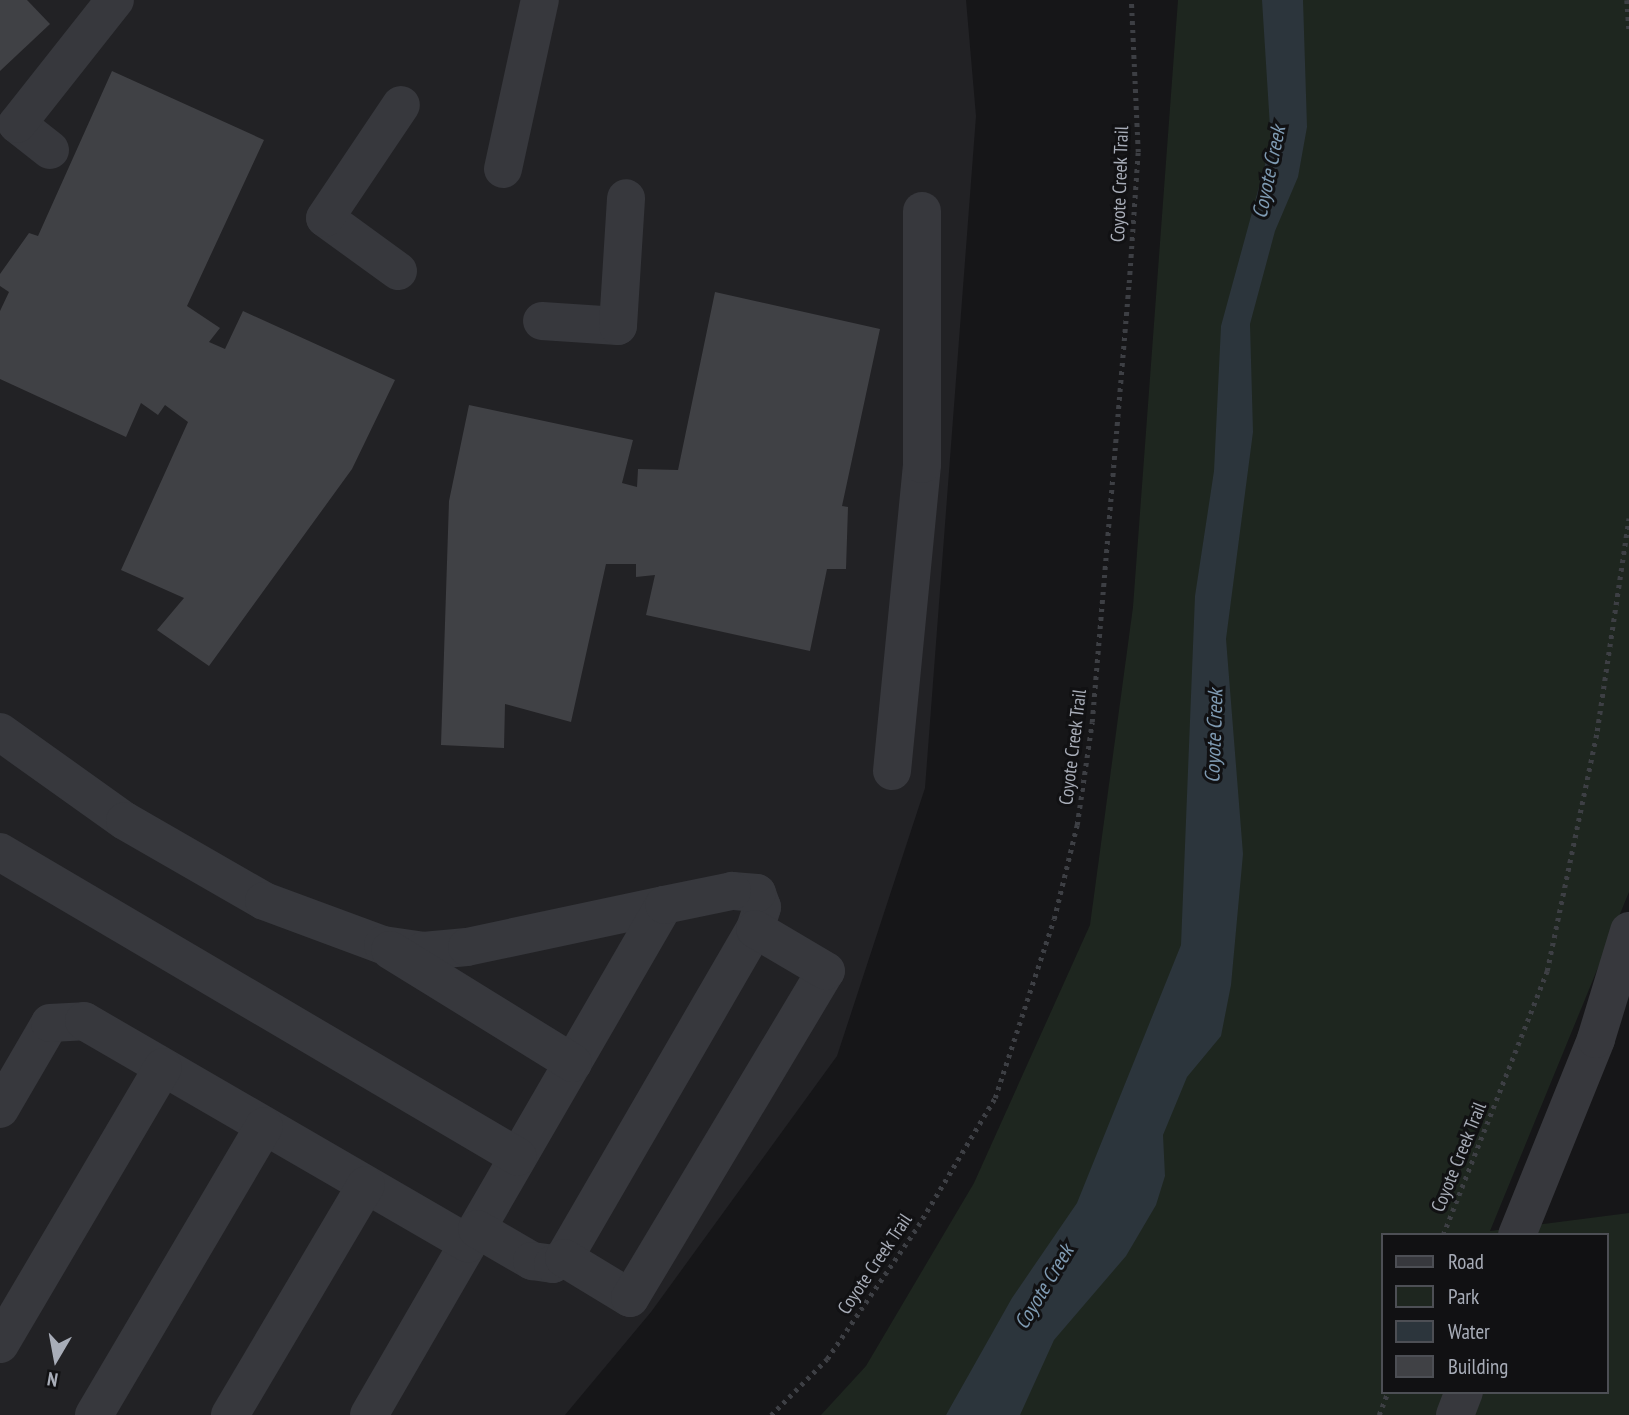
<!DOCTYPE html>
<html>
<head>
<meta charset="utf-8">
<style>
  body { margin:0 }
  #map { position:relative; width:1629px; height:1415px; overflow:hidden; background:#161618; font-family:"PT Sans Narrow",sans-serif }
  div>[style] { position:absolute }
  .built>* { inset:0; background:#222225 }
  .green>* { inset:0; background:#1e261f }
  .water>* { inset:0; background:#2c353c }
  .building>* { inset:0; background:#404145 }
  .path>* { height:4.5px; margin-top:-2.25px; transform-origin:0; background:repeating-linear-gradient(90deg,#3d3f44 0 3.5px,transparent 0 8.5px) }
  .minor>* { height:38px; margin:-19px; padding:0 19px; transform-origin:19px; border-radius:19px; background:#37383d }
  span { translate:-50% -50%; white-space:nowrap; text-align:center; line-height:1.15; -webkit-text-stroke:6px #111113; paint-order:stroke }
  .street-label { font-size:19px; color:#a8adb8 }
  .water-label { font-size:21px; color:#7f9bb3; font-style:italic }
  .legend { position:absolute; left:1381px; top:1233px; width:228px; height:161px; box-sizing:border-box; background:#111113; border:2px solid #4d4f55; margin:0; padding:9px 12px; list-style:none; font-size:21px; color:#a8adb8 }
  .legend li { display:flex; align-items:center; gap:14px; height:35px }
  .legend b { width:35px; border:2px solid #4d4f55 }
  .north { position:absolute; left:21px; top:1324px; width:70px; height:70px; -webkit-text-stroke:5px #111113; paint-order:stroke; rotate:190deg; font-size:19px; font-weight:700; line-height:28px; text-align:center; color:#a8adb8 }
  .north::after { content:''; display:block; margin:auto; width:24px; height:32px; background:#a8adb8; clip-path:polygon(50% 0,100% 100%,50% 72%,0 100%) }
</style>
</head>
<body>
<div id="map">
  <div class="built">
    <i style="clip-path:polygon(0 0,966px 0,976px 116px,925px 788px,837px 1056px,651px 1312px,565px 1415px,0 1415px)"></i>
  </div>
  <div class="green">
    <i style="clip-path:polygon(evenodd,1178px 0,1629px 0,1629px 892px,1490px 1231px,1629px 1213px,1629px 1415px,821px 1415px,866px 1366px,974px 1183px,1090px 925px,1133px 607px,1178px 0,1382px 1235px,1606px 1235px,1606px 1392px,1382px 1392px,1382px 1235px)"></i>
  </div>
  <div class="water">
    <i style="clip-path:polygon(1262px 0,1303px 0,1307px 127px,1298px 177px,1275px 231px,1250px 324px,1253px 432px,1226px 639px,1243px 854px,1231px 985px,1221px 1036px,1187px 1077px,1163px 1135px,1165px 1176px,1156px 1205px,1126px 1256px,1054px 1340px,1020px 1415px,946px 1415px,1012px 1298px,1077px 1203px,1181px 945px,1195px 596px,1214px 471px,1221px 326px,1271px 143px)"></i>
  </div>
  <div class="building">
    <i style="clip-path:polygon(0 0,27px 0,50px 24px,0 71px)"></i>
    <i style="clip-path:polygon(112px 71px,264px 140px,187px 306px,220px 328px,209px 342px,225px 349px,243px 311px,395px 380px,352px 469px,209px 666px,157px 630px,184px 598px,121px 570px,188px 422px,165px 405px,158px 415px,141px 403px,126px 437px,0 379px,0 311px,9px 292px,0 286px,0 274px,29px 233px,38px 236px)"></i>
    <i style="clip-path:polygon(715px 292px,880px 329px,842px 506px,848px 507px,846px 569px,827px 569px,810px 651px,646px 615px,655px 575px,636px 577px,636px 564px,606px 564px,571px 722px,505px 704px,504px 748px,441px 745px,449px 501px,469px 405px,633px 440px,622px 483px,637px 487px,638px 469px,678px 470px)"></i>
  </div>
  <div class="path">
    <i style="left:1627px;top:0;width:31px;rotate:86deg"></i>
    <i style="left:1443px;top:1235px;width:284px;rotate:-68.5deg"></i>
    <i style="left:1547px;top:971px;width:245px;rotate:-78.2deg"></i>
    <i style="left:1597px;top:731px;width:215px;rotate:-81.5deg"></i>
    <i style="left:771px;top:1415px;width:79px;rotate:-45deg"></i>
    <i style="left:827px;top:1359px;width:161px;rotate:-55.6deg"></i>
    <i style="left:918px;top:1226px;width:149px;rotate:-59deg"></i>
    <i style="left:995px;top:1098px;width:188px;rotate:-71.8deg"></i>
    <i style="left:1054px;top:919px;width:97px;rotate:-76.3deg"></i>
    <i style="left:1077px;top:825px;width:104px;rotate:-81.7deg"></i>
    <i style="left:1092px;top:722px;width:441px;rotate:-85.2deg"></i>
    <i style="left:1129px;top:283px;width:131px;rotate:-86.1deg"></i>
    <i style="left:1138px;top:152px;width:152px;rotate:-92.6deg"></i>
    <i style="left:1379px;top:1415px;width:25px;rotate:-69deg"></i>
  </div>
  <div class="minor">
    <i style="left:50px;top:150px;width:42px;rotate:-141.8deg"></i>
    <i style="left:17px;top:124px;width:158px;rotate:-51.7deg"></i>
    <i style="left:503px;top:169px;width:173px;rotate:-77.7deg"></i>
    <i style="left:398px;top:271px;width:90px;rotate:-144deg"></i>
    <i style="left:325px;top:218px;width:136px;rotate:-56.1deg"></i>
    <i style="left:542px;top:321px;width:76px;rotate:3.8deg"></i>
    <i style="left:618px;top:326px;width:128px;rotate:-86.4deg"></i>
    <i style="left:0;top:732px;width:153px;rotate:35.5deg"></i>
    <i style="left:125px;top:821px;width:160px;rotate:29.9deg"></i>
    <i style="left:264px;top:901px;width:127px;rotate:20.3deg"></i>
    <i style="left:383px;top:945px;width:40px;rotate:8.5deg"></i>
    <i style="left:423px;top:951px;width:44px;rotate:-5.2deg"></i>
    <i style="left:467px;top:947px;width:201px;rotate:-12deg"></i>
    <i style="left:664px;top:905px;width:589px;rotate:120.05deg"></i>
    <i style="left:892px;top:771px;width:308px;rotate:-84.4deg"></i>
    <i style="left:922px;top:464px;width:253px;rotate:-90deg"></i>
    <i style="left:0;top:852px;width:601px;rotate:30.49deg"></i>
    <i style="left:390px;top:950px;width:215px;rotate:31.7deg"></i>
    <i style="left:0;top:1109px;width:99px;rotate:-59.8deg"></i>
    <i style="left:50px;top:1023px;width:34px;rotate:-3deg"></i>
    <i style="left:84px;top:1021px;width:444px;rotate:30.1deg"></i>
    <i style="left:477px;top:1229px;width:64px;rotate:30.2deg"></i>
    <i style="left:532px;top:1261px;width:21px;rotate:8deg"></i>
    <i style="left:553px;top:1264px;width:13px;rotate:-29deg"></i>
    <i style="left:564px;top:1258px;width:380px;rotate:-59.9deg"></i>
    <i style="left:755px;top:929px;width:23px;rotate:-72deg"></i>
    <i style="left:762px;top:907px;width:15px;rotate:-110deg"></i>
    <i style="left:757px;top:893px;width:25px;rotate:-175deg"></i>
    <i style="left:732px;top:891px;width:69px;rotate:168.4deg"></i>
    <i style="left:1517px;top:1235px;width:211px;rotate:-68deg"></i>
    <i style="left:1596px;top:1039px;width:113px;rotate:-73deg"></i>
    <i style="left:564px;top:1258px;width:77px;rotate:31.2deg"></i>
    <i style="left:630px;top:1298px;width:381px;rotate:-59.1deg"></i>
    <i style="left:826px;top:971px;width:82px;rotate:-149.4deg"></i>
    <i style="left:0;top:1344px;width:321px;rotate:-59.5deg"></i>
    <i style="left:94px;top:1415px;width:335px;rotate:-59.5deg"></i>
    <i style="left:230px;top:1415px;width:267px;rotate:-59.4deg"></i>
    <i style="left:1455px;top:1415px;width:25px;rotate:-69deg"></i>
  </div>
  <div class="street-label">
    <span style="left:1120px;top:184px;rotate:-88deg">Coyote Creek Trail</span>
    <span style="left:1073px;top:747px;rotate:-83deg">Coyote Creek Trail</span>
    <span style="left:1459px;top:1157px;rotate:-68deg">Coyote Creek Trail</span>
    <span style="left:875px;top:1264px;rotate:-56deg">Coyote Creek Trail</span>
  </div>
  <div class="water-label">
    <span style="left:1269px;top:172px;rotate:-78deg">Coyote Creek</span>
    <span style="left:1214px;top:736px;rotate:-88deg">Coyote Creek</span>
    <span style="left:1044px;top:1287px;rotate:-59deg">Coyote Creek</span>
  </div>
  <ul class="legend">
  <li><b style="height:9px;background:#37383d"></b>Road</li>
  <li><b style="height:19px;background:#1e261f"></b>Park</li>
  <li><b style="height:19px;background:#2c353c"></b>Water</li>
  <li><b style="height:19px;background:#404145"></b>Building</li>
  </ul>
  <div class="north">N</div>
</div>
</body>
</html>
